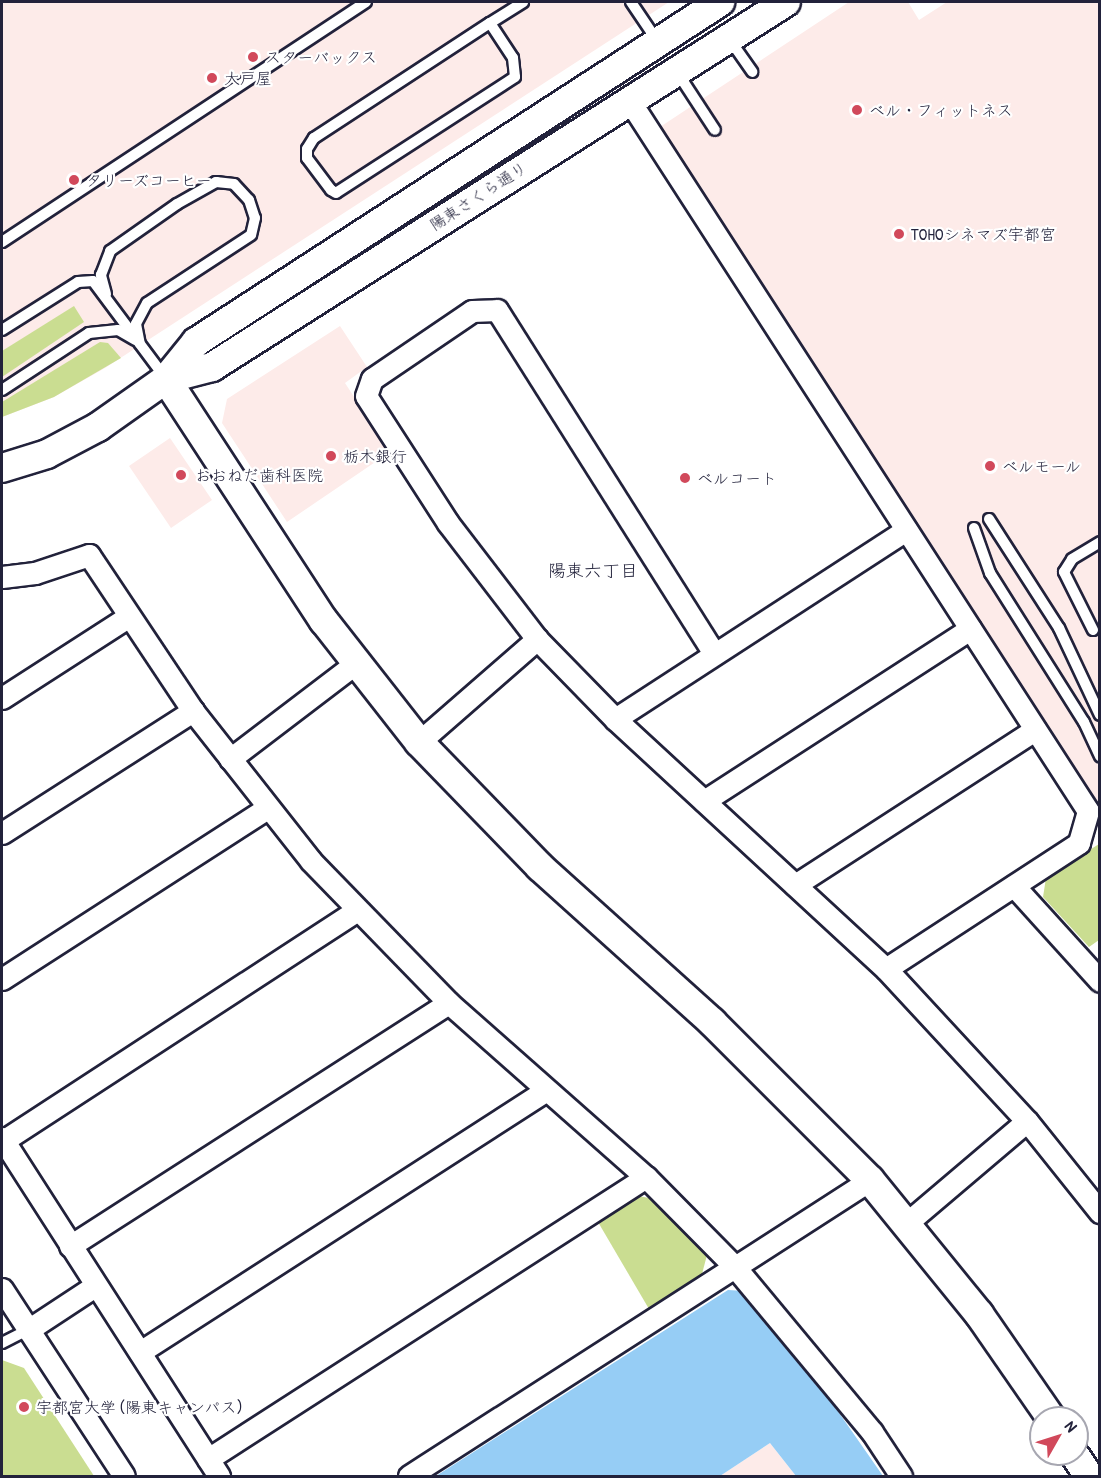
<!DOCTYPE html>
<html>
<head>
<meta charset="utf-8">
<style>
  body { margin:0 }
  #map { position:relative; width:1101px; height:1478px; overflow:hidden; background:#fff; font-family:"Patrick Hand","Klee One",sans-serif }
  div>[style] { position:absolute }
  .built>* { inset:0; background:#fdebe9 }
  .green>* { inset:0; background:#cadd91 }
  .water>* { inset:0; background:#96cdf5 }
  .roads { filter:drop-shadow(2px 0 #22223b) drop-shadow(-2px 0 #22223b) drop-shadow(0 2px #22223b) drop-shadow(0 -2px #22223b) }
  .lane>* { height:10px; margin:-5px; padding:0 5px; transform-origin:5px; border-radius:5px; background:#fff }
  .street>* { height:21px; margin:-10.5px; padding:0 10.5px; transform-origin:10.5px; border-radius:10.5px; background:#fff }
  .secondary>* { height:28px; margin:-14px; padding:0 14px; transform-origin:14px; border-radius:14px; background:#fff }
  .dots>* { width:16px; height:16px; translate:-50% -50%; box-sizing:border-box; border:3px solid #fff; border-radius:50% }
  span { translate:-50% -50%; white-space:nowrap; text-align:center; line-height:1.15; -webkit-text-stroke:4.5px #fff; paint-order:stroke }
  .poi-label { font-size:16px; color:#22223b }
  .left { translate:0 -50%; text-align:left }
  .street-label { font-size:16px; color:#22223b }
  .neighbourhood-label { font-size:18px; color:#22223b }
  .frame { position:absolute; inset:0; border:3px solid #22223b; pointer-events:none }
  .north { position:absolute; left:1029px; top:1406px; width:60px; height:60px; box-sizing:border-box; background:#fff; border:2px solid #a7a7b1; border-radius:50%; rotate:51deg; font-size:16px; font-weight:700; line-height:24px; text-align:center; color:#22223b }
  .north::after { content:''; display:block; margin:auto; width:21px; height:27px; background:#d1495b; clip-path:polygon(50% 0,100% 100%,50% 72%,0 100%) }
</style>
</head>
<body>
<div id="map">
  <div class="built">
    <i style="clip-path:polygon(2px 2px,669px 2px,105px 368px,54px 397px,2px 417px)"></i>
    <i style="clip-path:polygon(849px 2px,908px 2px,919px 20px,947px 2px,1099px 2px,1099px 805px,660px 127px)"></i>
    <i style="clip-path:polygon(340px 326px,367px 367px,345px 383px,390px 452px,287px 522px,222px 423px,227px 399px)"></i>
    <i style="clip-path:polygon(170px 438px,212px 500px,171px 528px,129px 466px)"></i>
    <i style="clip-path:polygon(770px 1443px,796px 1476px,720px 1476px)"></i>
  </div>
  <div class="green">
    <i style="clip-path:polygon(74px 306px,84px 322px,2px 377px,2px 351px)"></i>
    <i style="clip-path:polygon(100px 342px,108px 343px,121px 358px,54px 397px,2px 417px,2px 402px)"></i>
    <i style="clip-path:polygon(1099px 844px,1099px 940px,1089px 947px,1043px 897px,1046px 878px)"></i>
    <i style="clip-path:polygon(638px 1196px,655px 1199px,707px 1255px,702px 1274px,649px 1309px,598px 1222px)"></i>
    <i style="clip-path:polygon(2px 1360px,24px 1368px,94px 1476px,2px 1476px)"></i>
  </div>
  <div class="water">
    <i style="clip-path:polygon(728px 1290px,744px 1291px,798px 1354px,883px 1476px,796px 1476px,770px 1443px,720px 1476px,436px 1476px)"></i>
  </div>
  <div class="roads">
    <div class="lane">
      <i style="left:631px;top:2px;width:48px;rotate:56deg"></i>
      <i style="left:490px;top:23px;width:42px;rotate:56.7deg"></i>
      <i style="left:513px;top:58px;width:19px;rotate:84deg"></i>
      <i style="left:515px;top:77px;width:213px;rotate:147.1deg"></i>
      <i style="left:336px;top:193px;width:6px;rotate:-149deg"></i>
      <i style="left:331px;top:190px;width:40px;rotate:-127deg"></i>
      <i style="left:307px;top:158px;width:9px;rotate:-90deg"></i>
      <i style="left:307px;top:149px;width:13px;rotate:-58deg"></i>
      <i style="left:314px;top:138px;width:210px;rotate:-33.2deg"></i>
      <i style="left:490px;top:23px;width:39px;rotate:-32deg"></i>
      <i style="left:730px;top:40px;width:39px;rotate:55deg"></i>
      <i style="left:677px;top:72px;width:69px;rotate:56.8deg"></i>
      <i style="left:2px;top:242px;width:436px;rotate:-33.4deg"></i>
      <i style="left:106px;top:294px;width:20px;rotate:-105deg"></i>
      <i style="left:101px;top:275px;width:26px;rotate:-69deg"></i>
      <i style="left:110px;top:251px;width:82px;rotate:-35deg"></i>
      <i style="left:177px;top:204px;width:45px;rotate:-29.4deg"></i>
      <i style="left:216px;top:182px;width:18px;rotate:6deg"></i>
      <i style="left:234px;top:184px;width:22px;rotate:47deg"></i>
      <i style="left:249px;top:200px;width:19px;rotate:72deg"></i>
      <i style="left:255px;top:218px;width:17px;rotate:103deg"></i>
      <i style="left:251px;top:235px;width:124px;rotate:146.8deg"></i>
      <i style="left:147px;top:303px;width:24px;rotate:118deg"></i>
      <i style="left:136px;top:324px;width:20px;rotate:79deg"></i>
      <i style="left:2px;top:330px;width:90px;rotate:-32.3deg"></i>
      <i style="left:78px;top:282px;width:15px;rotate:-4deg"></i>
      <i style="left:93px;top:281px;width:122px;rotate:53.3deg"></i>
      <i style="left:2px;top:390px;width:104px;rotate:-33.2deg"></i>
      <i style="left:89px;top:333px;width:29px;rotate:-6deg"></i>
      <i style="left:118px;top:330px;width:20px;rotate:30deg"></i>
      <i style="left:989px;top:519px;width:130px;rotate:57.3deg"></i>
      <i style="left:1059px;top:628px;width:96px;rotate:64.8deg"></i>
      <i style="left:974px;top:528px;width:48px;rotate:70.4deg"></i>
      <i style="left:990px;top:573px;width:176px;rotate:57.8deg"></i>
      <i style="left:1084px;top:722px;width:38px;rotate:65deg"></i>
      <i style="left:1093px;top:630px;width:65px;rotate:-116.6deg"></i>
      <i style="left:1064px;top:572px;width:15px;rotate:-58deg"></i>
      <i style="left:1072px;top:559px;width:33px;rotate:-31deg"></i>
      <i style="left:2px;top:1343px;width:29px;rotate:-27deg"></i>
    </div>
    <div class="street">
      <i style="left:629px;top:100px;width:846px;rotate:57.15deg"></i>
      <i style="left:1088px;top:811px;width:33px;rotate:106deg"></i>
      <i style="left:1079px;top:843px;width:230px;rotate:146.9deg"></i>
      <i style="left:886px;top:969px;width:207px;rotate:47.2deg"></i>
      <i style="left:1027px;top:1121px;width:117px;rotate:51.3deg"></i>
      <i style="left:2px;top:577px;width:33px;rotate:-7deg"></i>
      <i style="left:35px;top:573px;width:57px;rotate:-18.4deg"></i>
      <i style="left:89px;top:555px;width:187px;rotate:56.3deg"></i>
      <i style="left:193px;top:711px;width:191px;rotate:51.8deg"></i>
      <i style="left:311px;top:861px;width:198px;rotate:45.8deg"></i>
      <i style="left:449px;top:1003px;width:263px;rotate:41.5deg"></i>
      <i style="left:646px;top:1177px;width:127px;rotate:45.3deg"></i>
      <i style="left:735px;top:1267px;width:161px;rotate:-32.8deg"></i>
      <i style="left:537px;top:639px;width:146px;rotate:-127.5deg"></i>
      <i style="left:448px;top:523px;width:151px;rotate:-122.8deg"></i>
      <i style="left:366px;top:396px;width:18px;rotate:-71deg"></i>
      <i style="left:372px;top:379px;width:121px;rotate:-34.2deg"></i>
      <i style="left:472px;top:311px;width:25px;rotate:-2deg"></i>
      <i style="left:497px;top:310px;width:406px;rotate:57.7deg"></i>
      <i style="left:2px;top:698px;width:151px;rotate:-32.8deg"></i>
      <i style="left:615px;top:719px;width:347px;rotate:-33deg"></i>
      <i style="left:419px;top:742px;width:157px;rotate:-41.1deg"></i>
      <i style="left:537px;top:639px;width:112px;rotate:45.7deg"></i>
      <i style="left:615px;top:719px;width:369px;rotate:42.7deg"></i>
      <i style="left:230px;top:759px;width:158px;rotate:-37.3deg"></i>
      <i style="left:704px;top:801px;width:317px;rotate:-32.9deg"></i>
      <i style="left:2px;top:833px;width:227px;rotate:-32.6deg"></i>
      <i style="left:795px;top:885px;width:286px;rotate:-32.9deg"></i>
      <i style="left:1014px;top:886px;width:128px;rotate:47.8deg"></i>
      <i style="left:2px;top:979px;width:315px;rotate:-32.8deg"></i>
      <i style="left:2px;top:1138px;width:402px;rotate:57.3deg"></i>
      <i style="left:3px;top:1141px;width:421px;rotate:-33.1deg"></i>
      <i style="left:908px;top:1222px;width:156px;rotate:-40.3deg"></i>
      <i style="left:70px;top:1246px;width:450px;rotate:-32.7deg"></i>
      <i style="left:2px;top:1289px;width:223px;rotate:56.9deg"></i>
      <i style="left:28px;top:1330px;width:80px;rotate:-33.3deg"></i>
      <i style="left:140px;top:1352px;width:482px;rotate:-32.8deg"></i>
      <i style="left:208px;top:1459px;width:521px;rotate:-32.77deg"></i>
      <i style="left:409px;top:1476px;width:387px;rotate:-32.7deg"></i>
      <i style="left:735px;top:1267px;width:214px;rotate:50.3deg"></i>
      <i style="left:872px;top:1432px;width:53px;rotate:56.6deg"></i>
    </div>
    <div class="secondary">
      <i style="left:166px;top:379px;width:289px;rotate:56.9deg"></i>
      <i style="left:324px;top:621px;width:154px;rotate:51.9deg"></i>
      <i style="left:419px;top:742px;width:174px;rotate:45.9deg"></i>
      <i style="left:540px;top:867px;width:232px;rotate:42deg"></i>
      <i style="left:712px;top:1022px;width:223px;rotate:45deg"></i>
      <i style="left:870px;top:1180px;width:173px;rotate:50.9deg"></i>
      <i style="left:979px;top:1314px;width:126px;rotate:55.3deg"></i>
      <i style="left:166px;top:379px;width:48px;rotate:-14.6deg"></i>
      <i style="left:212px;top:367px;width:680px;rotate:-32.45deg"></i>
      <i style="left:2px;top:468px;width:47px;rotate:-17.3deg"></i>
      <i style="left:47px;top:454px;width:58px;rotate:-27.9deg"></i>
      <i style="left:98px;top:427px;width:83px;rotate:-35.2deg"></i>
      <i style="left:166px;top:379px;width:48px;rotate:-51deg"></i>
      <i style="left:196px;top:342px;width:625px;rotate:-32.98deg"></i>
      <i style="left:1074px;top:1454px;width:27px;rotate:56deg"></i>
    </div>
  </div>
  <div class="dots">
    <i style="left:253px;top:57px;background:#d1495b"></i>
    <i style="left:212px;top:78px;background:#d1495b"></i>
    <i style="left:857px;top:110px;background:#d1495b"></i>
    <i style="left:74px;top:180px;background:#d1495b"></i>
    <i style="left:899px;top:234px;background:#d1495b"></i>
    <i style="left:331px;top:456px;background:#d1495b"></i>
    <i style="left:990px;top:466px;background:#d1495b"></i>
    <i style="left:181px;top:475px;background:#d1495b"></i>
    <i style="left:685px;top:478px;background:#d1495b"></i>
    <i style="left:24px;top:1407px;background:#d1495b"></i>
  </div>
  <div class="poi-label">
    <span class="left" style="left:265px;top:57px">スターバックス</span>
    <span class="left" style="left:224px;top:78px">大戸屋</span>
    <span class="left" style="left:869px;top:110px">ベル・フィットネス</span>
    <span class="left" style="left:86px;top:180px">タリーズコーヒー</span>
    <span class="left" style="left:911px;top:234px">TOHOシネマズ宇都宮</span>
    <span class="left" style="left:343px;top:456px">栃木銀行</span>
    <span class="left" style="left:1002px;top:466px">ベルモール</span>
    <span class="left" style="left:195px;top:475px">おおねだ歯科医院</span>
    <span class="left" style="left:697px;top:478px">ベルコート</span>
    <span class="left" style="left:36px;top:1407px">宇都宮大学 (陽東キャンパス)</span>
  </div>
  <div class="street-label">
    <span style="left:478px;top:196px;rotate:-33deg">陽東さくら通り</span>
  </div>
  <div class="neighbourhood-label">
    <span style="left:593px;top:571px">陽東六丁目</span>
  </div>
  <div class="frame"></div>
  <div class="north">N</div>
</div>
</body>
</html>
